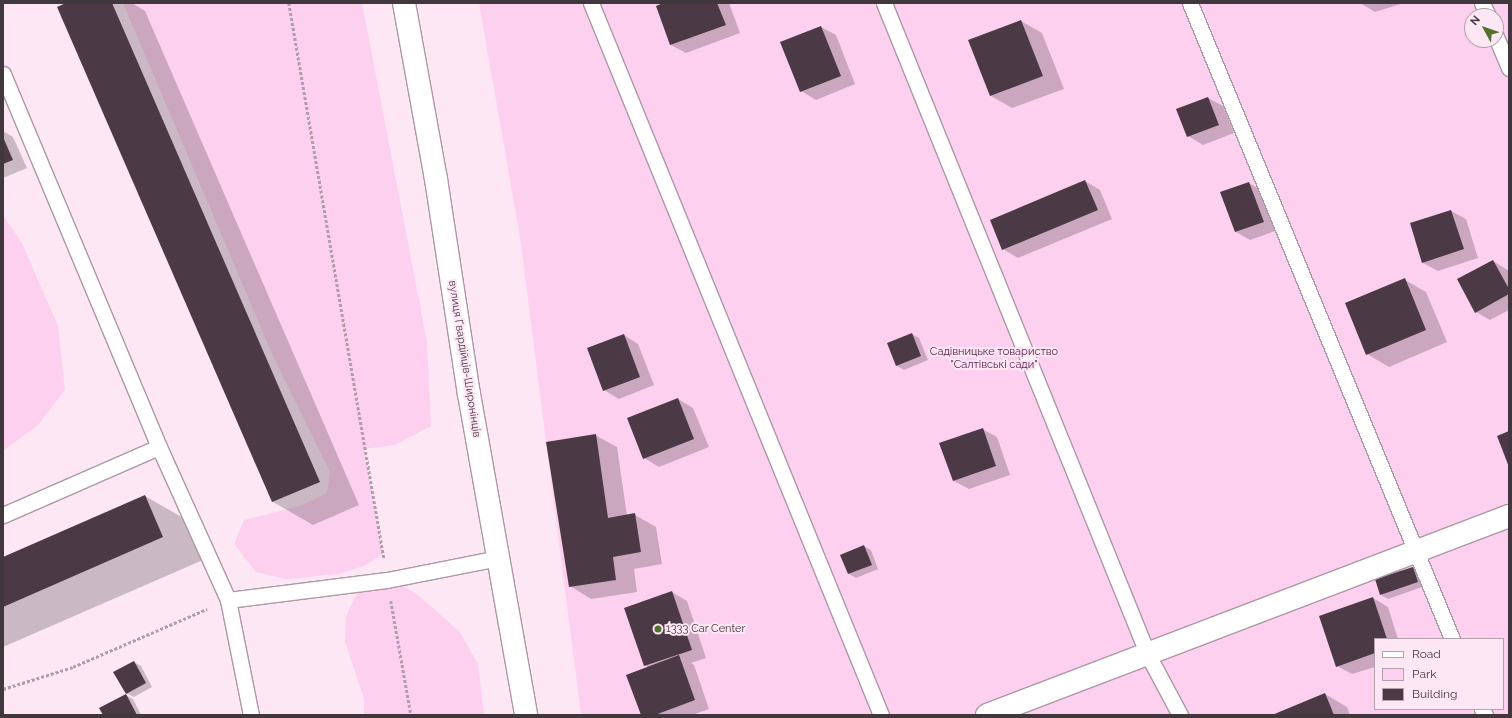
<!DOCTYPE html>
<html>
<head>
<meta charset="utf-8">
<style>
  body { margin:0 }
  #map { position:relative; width:1512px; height:718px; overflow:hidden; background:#fde7f5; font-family:Raleway,sans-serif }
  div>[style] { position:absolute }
  .green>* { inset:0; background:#fed0ef }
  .shadow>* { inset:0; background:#0003 }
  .building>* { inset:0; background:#4b3945 }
  .path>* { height:2.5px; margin-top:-1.25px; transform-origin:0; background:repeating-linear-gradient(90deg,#af9ea9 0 3px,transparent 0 5px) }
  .roads { filter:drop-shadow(1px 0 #ac97a5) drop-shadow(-1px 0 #ac97a5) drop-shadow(0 1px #ac97a5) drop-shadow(0 -1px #ac97a5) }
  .lane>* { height:15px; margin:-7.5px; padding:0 7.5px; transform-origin:7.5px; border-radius:7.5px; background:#fff }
  .street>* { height:22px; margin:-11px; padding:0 11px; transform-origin:11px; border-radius:11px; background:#fff }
  .secondary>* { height:22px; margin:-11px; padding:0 11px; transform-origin:11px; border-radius:11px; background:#fff }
  .dots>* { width:11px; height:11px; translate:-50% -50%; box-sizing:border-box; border:2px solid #fde7f5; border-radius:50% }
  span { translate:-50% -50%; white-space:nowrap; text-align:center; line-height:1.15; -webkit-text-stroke:4px #fde7f5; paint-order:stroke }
  .park-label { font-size:11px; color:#571748 }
  .street-label { font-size:11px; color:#41383e }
  .poi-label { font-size:11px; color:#41383e }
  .left { translate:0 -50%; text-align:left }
  .frame { position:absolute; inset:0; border:4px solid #41383e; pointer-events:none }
  .legend { position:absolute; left:1374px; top:638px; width:130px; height:72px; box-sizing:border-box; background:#fde7f5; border:1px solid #b2a1ac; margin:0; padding:5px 7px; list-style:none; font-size:12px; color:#41383e }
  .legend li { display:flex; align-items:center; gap:8px; height:20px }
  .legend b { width:20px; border:1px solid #b2a1ac }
  .north { position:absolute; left:1464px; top:8px; width:40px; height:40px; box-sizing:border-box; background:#fde7f5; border:1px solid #b2a1ac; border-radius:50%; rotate:310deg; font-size:11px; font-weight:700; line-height:16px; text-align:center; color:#41383e }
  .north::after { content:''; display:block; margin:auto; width:14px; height:18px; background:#547227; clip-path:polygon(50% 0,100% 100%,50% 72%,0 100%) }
</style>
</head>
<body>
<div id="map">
  <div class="green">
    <i style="clip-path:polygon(123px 3px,362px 3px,427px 342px,431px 426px,395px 445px,364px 449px,383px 554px,366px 565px,339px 574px,286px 579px,256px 572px,234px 544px,244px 520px,300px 506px,327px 493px,330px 472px,273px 356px)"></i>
    <i style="clip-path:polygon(evenodd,479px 3px,1509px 3px,1509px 715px,581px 715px,520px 237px,479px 3px,1472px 16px,1496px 16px,1496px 40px,1472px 40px,1472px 16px,479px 3px,1375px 639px,1503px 639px,1503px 709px,1375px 709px,1375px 639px)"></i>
    <i style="clip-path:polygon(3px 215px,22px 243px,58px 326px,65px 390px,38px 425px,3px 451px)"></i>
    <i style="clip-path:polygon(403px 586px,418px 595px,460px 632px,478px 664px,484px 715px,364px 715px,364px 699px,345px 642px,346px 616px,357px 593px)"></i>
  </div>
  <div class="shadow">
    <i style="clip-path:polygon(69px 3px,132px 3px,145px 11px,359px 505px,313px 525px,273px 502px)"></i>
    <i style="clip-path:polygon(666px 3px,729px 3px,740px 33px,686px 53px,671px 45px,657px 6px)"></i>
    <i style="clip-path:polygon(1360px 3px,1404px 3px,1375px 12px)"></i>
    <i style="clip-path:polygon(1021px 21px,1042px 33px,1064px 89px,1012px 108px,991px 96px,970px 41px)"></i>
    <i style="clip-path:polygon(821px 27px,836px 35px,855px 84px,816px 100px,801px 91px)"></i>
    <i style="clip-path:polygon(1208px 98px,1223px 106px,1234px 133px,1203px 145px,1188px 136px)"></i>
    <i style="clip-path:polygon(3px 131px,13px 137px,27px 168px,3px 178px)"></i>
    <i style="clip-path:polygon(1085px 181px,1100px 190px,1112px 219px,1018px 258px,1003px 249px)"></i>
    <i style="clip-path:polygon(1249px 183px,1264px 192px,1278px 230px,1250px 240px,1236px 232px)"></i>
    <i style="clip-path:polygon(1451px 211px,1466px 219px,1478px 258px,1438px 271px,1423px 263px)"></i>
    <i style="clip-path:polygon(1493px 261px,1509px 271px,1509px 310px,1490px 320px,1476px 312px)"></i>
    <i style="clip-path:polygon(1405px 280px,1426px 292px,1447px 342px,1389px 367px,1367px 354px)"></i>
    <i style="clip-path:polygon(912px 334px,919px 338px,928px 360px,904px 370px,897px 366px)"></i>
    <i style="clip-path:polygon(624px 335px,638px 344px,654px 385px,619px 399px,604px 390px)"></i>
    <i style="clip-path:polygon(678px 399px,693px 408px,709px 447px,659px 467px,644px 458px)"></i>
    <i style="clip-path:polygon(982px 429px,997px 437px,1010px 475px,969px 489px,954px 481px)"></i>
    <i style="clip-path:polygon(595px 435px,617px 447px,627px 516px,635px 515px,656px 527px,662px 564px,634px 569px,637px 592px,591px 599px,570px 586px)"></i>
    <i style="clip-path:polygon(145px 496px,185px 519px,203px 560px,3px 647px,3px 558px)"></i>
    <i style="clip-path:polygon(863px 546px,871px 550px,878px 569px,856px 578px,849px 574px)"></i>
    <i style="clip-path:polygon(1413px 568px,1420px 572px,1425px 586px,1388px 599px,1381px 595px)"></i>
    <i style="clip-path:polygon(672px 592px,687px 601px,706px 658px,691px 663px,694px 665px,709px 709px,692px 715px,642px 715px,649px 668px,645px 665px)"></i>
    <i style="clip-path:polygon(1373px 598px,1388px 607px,1398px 639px,1375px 639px,1375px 667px,1352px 674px,1337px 666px)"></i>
    <i style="clip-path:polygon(134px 662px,141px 666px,152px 687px,134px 697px,126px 693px)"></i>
    <i style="clip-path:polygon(1325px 694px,1347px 707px,1350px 715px,1275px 715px)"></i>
    <i style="clip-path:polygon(126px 695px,133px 699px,141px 715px,104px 715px)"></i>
  </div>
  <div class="building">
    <i style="clip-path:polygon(66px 3px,112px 3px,320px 482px,272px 502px,57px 7px)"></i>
    <i style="clip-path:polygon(663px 3px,717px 3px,726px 25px,670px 45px,656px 6px)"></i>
    <i style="clip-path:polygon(1021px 20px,1043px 76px,990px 96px,968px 40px)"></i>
    <i style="clip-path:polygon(821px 26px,841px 76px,800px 92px,780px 42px)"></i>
    <i style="clip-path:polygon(1208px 97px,1219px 125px,1187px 137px,1176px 109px)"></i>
    <i style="clip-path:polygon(3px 137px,13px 160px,3px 164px)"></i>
    <i style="clip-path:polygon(1085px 180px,1098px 210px,1002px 250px,990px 220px)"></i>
    <i style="clip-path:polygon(1249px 182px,1264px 222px,1235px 232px,1220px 192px)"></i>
    <i style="clip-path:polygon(1451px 210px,1464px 249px,1422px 263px,1410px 223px)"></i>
    <i style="clip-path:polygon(1493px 260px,1509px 289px,1509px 294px,1475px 313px,1457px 279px)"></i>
    <i style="clip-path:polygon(1405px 278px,1426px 330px,1366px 355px,1345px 303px)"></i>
    <i style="clip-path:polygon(912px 333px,921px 356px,896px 366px,887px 343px)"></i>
    <i style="clip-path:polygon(624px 334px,640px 377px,603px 391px,587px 348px)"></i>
    <i style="clip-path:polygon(678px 398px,694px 439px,643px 459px,627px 418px)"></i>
    <i style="clip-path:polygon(983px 428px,996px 466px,953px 481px,939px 443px)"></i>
    <i style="clip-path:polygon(1509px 431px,1509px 467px,1497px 436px)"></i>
    <i style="clip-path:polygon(596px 434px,608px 518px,635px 513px,641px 552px,613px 557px,616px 580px,569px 587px,546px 442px)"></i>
    <i style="clip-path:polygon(145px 495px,163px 537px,3px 607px,3px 557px)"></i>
    <i style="clip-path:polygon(864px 545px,872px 565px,848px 574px,840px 555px)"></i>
    <i style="clip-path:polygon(1413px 567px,1418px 582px,1380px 595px,1375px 579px)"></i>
    <i style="clip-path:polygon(672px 591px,692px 650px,644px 666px,624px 608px)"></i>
    <i style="clip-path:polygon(1373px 597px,1387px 639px,1375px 639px,1375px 653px,1336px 667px,1319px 616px)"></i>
    <i style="clip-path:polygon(679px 655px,695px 700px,655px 715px,641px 715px,626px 675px)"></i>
    <i style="clip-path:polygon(134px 661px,146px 683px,126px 694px,113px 672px)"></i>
    <i style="clip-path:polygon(1325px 693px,1334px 715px,1272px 715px)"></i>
    <i style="clip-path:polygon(126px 694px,137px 715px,103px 715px,99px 708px)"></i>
  </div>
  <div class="path">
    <i style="left:289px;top:3px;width:563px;rotate:80.29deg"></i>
    <i style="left:391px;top:601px;width:116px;rotate:80deg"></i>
    <i style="left:3px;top:689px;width:73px;rotate:-17.4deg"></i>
    <i style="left:73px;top:667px;width:146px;rotate:-23.4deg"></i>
  </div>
  <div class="roads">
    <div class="lane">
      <i style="left:591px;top:3px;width:769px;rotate:67.84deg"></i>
      <i style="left:884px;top:3px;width:703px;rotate:67.96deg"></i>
      <i style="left:1148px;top:655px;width:68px;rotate:61.9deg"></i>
      <i style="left:1190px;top:3px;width:688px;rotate:67.61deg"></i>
      <i style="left:1482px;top:3px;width:14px;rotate:65deg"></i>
      <i style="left:1496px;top:37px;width:34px;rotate:67deg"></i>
      <i style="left:3px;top:74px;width:404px;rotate:67.3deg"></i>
      <i style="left:159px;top:447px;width:168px;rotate:65.7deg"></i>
      <i style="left:228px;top:600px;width:117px;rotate:78.7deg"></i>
      <i style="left:3px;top:515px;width:170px;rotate:-23.6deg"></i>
      <i style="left:228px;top:600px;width:160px;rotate:-7.2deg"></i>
      <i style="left:387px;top:580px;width:113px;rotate:-11.2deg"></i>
      <i style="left:1482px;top:709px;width:7px;rotate:63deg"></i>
    </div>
    <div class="street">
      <i style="left:987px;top:715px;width:559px;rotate:-20.87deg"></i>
    </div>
    <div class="secondary">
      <i style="left:404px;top:3px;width:179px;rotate:79.7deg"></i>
      <i style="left:436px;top:179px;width:218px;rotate:81.3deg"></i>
      <i style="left:469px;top:394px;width:326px;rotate:79.9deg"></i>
    </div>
  </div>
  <div class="dots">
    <i style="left:658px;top:629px;background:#547227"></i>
  </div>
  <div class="park-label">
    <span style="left:994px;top:359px">Садівницьке товариство<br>"Салтівські сади"</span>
  </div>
  <div class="street-label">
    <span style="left:464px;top:359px;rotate:81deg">вулиця Гвардійців-Широнінців</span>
  </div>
  <div class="poi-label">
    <span class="left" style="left:666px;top:629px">1333 Car Center</span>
  </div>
  <div class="frame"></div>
  <ul class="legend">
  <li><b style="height:5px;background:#fff"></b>Road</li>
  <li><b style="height:11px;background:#fed0ef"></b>Park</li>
  <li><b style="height:11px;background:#4b3945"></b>Building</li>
  </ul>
  <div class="north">N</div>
</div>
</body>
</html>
